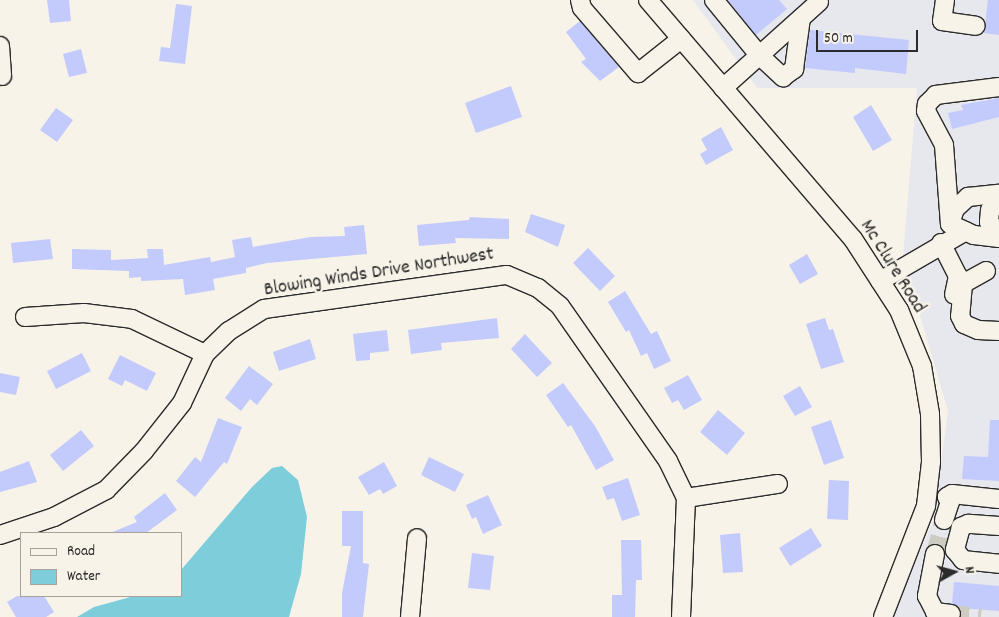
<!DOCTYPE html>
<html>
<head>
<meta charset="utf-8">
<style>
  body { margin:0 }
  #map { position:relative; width:999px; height:617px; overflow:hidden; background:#f7f3e8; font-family:Dekko,sans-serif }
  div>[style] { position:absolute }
  .built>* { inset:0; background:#e7e7ee }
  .water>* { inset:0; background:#7ecddb }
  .building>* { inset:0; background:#c3cafc }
  .minor-tunnel>* { height:18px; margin-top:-9px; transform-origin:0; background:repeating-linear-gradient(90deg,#cecbc2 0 18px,transparent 0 27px) }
  .roads { filter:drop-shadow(1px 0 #2b2b2b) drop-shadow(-1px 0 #2b2b2b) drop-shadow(0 1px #2b2b2b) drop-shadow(0 -1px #2b2b2b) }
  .minor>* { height:18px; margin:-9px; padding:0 9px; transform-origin:9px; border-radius:9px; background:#f7f3e8 }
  span { translate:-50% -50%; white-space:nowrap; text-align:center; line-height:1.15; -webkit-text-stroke:5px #f7f3e8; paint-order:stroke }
  .street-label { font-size:20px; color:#2b2b2b }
  .legend { position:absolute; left:20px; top:532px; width:162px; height:65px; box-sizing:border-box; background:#f7f3e8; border:1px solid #a5a39c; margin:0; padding:6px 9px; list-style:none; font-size:15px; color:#2b2b2b }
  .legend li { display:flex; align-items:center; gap:10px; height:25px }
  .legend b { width:25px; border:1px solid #a5a39c }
  .north { position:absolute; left:929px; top:547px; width:50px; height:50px; -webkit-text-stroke:4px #f7f3e8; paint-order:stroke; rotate:83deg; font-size:14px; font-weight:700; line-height:20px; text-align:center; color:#2b2b2b }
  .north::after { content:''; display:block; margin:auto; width:18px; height:22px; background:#2b2b2b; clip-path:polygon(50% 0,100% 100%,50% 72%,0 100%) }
  .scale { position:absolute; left:816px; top:30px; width:102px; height:22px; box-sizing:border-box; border:2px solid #2b2b2b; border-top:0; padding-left:6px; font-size:15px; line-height:18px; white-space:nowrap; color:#2b2b2b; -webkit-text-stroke:4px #f7f3e8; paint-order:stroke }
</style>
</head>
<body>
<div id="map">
  <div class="built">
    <i style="clip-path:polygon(693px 0,999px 0,999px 617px,892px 617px,933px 521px,948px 411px,903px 257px,917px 88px,757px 88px)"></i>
  </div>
  <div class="water">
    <i style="clip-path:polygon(282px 466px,298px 480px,307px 517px,301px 574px,289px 617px,77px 617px,94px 607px,134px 596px,181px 596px,181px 570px,252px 487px,272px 468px)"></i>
  </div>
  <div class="building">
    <i style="clip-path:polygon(47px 0,69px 0,71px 21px,50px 23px)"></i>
    <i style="clip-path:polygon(728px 0,779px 0,787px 9px,756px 35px)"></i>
    <i style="clip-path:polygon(988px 0,999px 0,999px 35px,984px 33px)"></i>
    <i style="clip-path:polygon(176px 4px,192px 6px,185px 64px,159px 61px,161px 47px,170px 48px)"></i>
    <i style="clip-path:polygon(580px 21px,619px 67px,600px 81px,581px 62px,586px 59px,566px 32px)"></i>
    <i style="clip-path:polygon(810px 30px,909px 40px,906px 74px,855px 68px,855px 73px,805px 68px)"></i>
    <i style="clip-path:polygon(81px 49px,87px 73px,69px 77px,63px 54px)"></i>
    <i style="clip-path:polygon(511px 86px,522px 117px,476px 133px,465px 103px)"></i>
    <i style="clip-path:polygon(999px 98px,999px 117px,952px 129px,948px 113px,963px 110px,961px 105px)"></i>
    <i style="clip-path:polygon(871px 105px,892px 140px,873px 151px,853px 117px)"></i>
    <i style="clip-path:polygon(56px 108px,73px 120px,57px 142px,40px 130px)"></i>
    <i style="clip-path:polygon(721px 127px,733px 150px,706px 165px,700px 154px,707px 150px,701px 139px)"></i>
    <i style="clip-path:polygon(531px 214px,565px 225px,558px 247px,525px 232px)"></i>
    <i style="clip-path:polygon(470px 217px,509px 219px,509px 239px,455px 238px,456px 243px,419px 246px,417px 225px,469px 220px)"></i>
    <i style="clip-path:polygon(364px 225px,367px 254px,267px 263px,246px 268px,246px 273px,213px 279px,215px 290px,185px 295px,183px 279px,141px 281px,141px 277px,129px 278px,129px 271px,72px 269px,72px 249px,111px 250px,111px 260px,148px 258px,147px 249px,163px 249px,164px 265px,210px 257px,211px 262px,235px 257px,232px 240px,251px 237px,253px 247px,311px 237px,345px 236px,344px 227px)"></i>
    <i style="clip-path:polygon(50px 239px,53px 259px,13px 263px,11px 243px)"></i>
    <i style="clip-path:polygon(588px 248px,615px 276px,600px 291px,573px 263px)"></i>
    <i style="clip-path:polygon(807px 254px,818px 274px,800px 284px,789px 265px)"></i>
    <i style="clip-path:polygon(625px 291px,651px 334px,657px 331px,671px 361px,654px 369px,647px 353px,641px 356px,629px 330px,626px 332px,608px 302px)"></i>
    <i style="clip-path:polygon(497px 318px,499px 338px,441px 343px,442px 350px,411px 354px,408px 330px)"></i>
    <i style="clip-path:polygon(825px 318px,829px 330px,833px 329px,844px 362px,821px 369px,806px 324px)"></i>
    <i style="clip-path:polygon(387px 330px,389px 351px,370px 353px,370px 360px,356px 361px,353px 334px)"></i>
    <i style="clip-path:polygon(525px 334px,552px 363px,537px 377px,511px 349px)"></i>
    <i style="clip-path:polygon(310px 339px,316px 359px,279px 371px,273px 352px)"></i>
    <i style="clip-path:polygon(82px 353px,91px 371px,56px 389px,47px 371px)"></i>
    <i style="clip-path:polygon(120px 355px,156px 373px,147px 391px,125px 380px,122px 386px,108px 379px)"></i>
    <i style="clip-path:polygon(249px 366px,273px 384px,257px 405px,250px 399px,241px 411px,225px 398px)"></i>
    <i style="clip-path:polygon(0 373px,20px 377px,16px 395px,0 392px)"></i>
    <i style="clip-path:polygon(688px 375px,702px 400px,684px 410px,678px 400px,672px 403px,664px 388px)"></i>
    <i style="clip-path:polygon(563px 383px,595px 426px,614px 460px,596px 470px,571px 425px,568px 427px,546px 395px)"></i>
    <i style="clip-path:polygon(800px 386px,812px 407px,795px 416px,783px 396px)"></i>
    <i style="clip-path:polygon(718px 410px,745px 433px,727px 455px,700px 432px)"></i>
    <i style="clip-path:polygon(218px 418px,242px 427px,227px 464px,224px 462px,195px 497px,176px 481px,195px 457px,201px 462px)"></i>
    <i style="clip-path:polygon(831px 420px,844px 458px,824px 465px,811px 427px)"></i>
    <i style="clip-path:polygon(990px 420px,999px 420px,999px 481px,962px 479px,964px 456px,988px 457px)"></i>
    <i style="clip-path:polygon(81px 430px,94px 446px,63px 471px,50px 455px)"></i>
    <i style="clip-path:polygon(429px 457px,464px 474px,455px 492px,421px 475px)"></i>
    <i style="clip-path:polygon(29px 461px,37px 482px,0 492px,0 472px)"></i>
    <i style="clip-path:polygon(384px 462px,397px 486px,383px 494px,380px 489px,369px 495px,358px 477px)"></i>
    <i style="clip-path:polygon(628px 478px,640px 515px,622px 521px,614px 498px,607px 500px,602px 487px)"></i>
    <i style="clip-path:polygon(829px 480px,849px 481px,848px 520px,827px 519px)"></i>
    <i style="clip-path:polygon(165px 493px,177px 510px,146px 533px,110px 533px,137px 522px,134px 517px)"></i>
    <i style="clip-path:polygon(488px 495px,502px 525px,483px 534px,476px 517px,472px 519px,466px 505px)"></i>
    <i style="clip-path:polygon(342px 511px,363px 511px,363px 563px,369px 564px,363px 617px,342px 617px,342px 593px,351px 546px,342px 546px)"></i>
    <i style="clip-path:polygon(811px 528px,822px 546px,790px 566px,779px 548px)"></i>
    <i style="clip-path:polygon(740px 533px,743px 572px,723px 573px,720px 535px)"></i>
    <i style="clip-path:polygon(621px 540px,641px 540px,642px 580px,636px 580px,635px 617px,612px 617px,612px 595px,622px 595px)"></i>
    <i style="clip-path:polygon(472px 553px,494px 556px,490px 590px,468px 588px)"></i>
    <i style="clip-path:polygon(954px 582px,999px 586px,999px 611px,959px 608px,952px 603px)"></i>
    <i style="clip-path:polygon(17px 596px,44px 596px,54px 612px,46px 617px,16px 617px,7px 602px)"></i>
  </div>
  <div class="minor-tunnel">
    <i style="left:935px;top:554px;width:35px;rotate:-75deg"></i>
    <i style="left:951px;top:614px;width:30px;rotate:6deg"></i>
  </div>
  <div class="roads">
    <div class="minor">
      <i style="left:580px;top:0;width:8px;rotate:76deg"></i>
      <i style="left:582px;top:8px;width:86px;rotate:49.3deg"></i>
      <i style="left:638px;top:73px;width:55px;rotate:-38.3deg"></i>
      <i style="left:648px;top:0;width:315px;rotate:49.4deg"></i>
      <i style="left:853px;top:239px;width:85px;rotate:57.1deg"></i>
      <i style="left:899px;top:310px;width:61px;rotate:67.7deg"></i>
      <i style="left:922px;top:366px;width:49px;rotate:80.5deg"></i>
      <i style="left:930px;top:414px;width:48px;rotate:88.8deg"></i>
      <i style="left:931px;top:462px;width:44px;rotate:96.5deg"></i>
      <i style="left:926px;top:506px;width:119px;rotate:111.2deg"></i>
      <i style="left:714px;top:0;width:71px;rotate:50.7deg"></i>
      <i style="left:759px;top:55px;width:33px;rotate:43deg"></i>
      <i style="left:783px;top:77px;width:14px;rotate:-36deg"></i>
      <i style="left:794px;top:69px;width:51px;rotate:-82.2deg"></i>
      <i style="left:945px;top:0;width:21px;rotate:98deg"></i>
      <i style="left:942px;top:21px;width:34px;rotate:8deg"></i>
      <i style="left:0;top:46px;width:30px;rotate:86deg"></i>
      <i style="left:999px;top:87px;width:64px;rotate:172.8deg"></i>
      <i style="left:936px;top:95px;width:13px;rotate:135deg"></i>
      <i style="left:927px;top:104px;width:7px;rotate:98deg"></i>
      <i style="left:926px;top:111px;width:38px;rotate:62deg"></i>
      <i style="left:944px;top:145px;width:79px;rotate:85.7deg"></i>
      <i style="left:950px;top:224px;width:26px;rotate:25deg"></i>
      <i style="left:974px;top:235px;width:25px;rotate:7deg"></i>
      <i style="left:723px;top:88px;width:129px;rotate:-41.9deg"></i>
      <i style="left:999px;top:203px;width:11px;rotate:142deg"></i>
      <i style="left:990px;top:210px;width:12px;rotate:95deg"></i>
      <i style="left:989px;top:222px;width:15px;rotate:48deg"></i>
      <i style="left:950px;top:224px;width:16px;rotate:-72deg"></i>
      <i style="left:955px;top:209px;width:18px;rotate:-43deg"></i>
      <i style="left:968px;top:197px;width:31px;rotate:-6deg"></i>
      <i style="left:941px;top:243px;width:37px;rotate:63deg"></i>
      <i style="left:958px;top:276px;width:19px;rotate:102deg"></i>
      <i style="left:986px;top:271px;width:26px;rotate:151deg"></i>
      <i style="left:963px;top:284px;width:32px;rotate:95deg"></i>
      <i style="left:960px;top:316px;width:9px;rotate:63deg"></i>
      <i style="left:964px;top:324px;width:15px;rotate:23deg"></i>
      <i style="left:978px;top:330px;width:21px;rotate:3deg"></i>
      <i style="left:880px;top:281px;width:99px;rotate:-30.2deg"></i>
      <i style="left:25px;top:317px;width:59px;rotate:-3.9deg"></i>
      <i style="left:84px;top:313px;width:48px;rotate:7.1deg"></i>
      <i style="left:132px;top:319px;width:81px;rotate:25.6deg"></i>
      <i style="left:686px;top:498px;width:93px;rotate:-8.7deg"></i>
      <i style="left:944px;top:520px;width:19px;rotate:-72deg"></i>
      <i style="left:950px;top:502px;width:6px;rotate:-121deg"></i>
      <i style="left:947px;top:497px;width:6px;rotate:-31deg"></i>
      <i style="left:952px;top:494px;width:47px;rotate:6.1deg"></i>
      <i style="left:999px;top:526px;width:31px;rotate:-176deg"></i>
      <i style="left:968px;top:524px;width:8px;rotate:157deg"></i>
      <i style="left:961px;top:527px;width:24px;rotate:105deg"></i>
      <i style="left:955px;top:550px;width:13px;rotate:51deg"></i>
      <i style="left:963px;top:560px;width:36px;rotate:6deg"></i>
      <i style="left:0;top:535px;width:57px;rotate:-18.4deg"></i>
      <i style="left:54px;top:517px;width:59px;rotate:-27.4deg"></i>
      <i style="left:106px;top:490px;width:54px;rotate:-45.7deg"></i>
      <i style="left:144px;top:451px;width:61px;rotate:-51.6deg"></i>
      <i style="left:182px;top:403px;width:54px;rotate:-64.9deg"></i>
      <i style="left:205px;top:354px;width:33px;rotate:-44deg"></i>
      <i style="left:229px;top:331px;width:41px;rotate:-32.2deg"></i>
      <i style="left:264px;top:309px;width:245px;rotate:-8deg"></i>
      <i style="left:507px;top:275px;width:34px;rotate:23deg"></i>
      <i style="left:538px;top:288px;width:28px;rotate:39deg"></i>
      <i style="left:560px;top:306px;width:189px;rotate:55.1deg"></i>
      <i style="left:668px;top:461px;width:41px;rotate:64.1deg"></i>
      <i style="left:686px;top:498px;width:119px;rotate:92.4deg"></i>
      <i style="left:935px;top:554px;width:43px;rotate:100.8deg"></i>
      <i style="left:927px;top:596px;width:18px;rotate:63deg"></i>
      <i style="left:935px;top:612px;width:16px;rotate:7deg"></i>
      <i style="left:410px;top:617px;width:79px;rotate:-84.9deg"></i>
    </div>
  </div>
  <div class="street-label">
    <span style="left:892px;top:267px;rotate:58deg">Mc Clure Road</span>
    <span style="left:379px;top:273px;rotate:-9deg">Blowing Winds Drive Northwest</span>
  </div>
  <ul class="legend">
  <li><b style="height:6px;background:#f7f3e8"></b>Road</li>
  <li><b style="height:14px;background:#7ecddb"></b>Water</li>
  </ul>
  <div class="north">N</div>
  <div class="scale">50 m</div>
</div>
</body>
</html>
